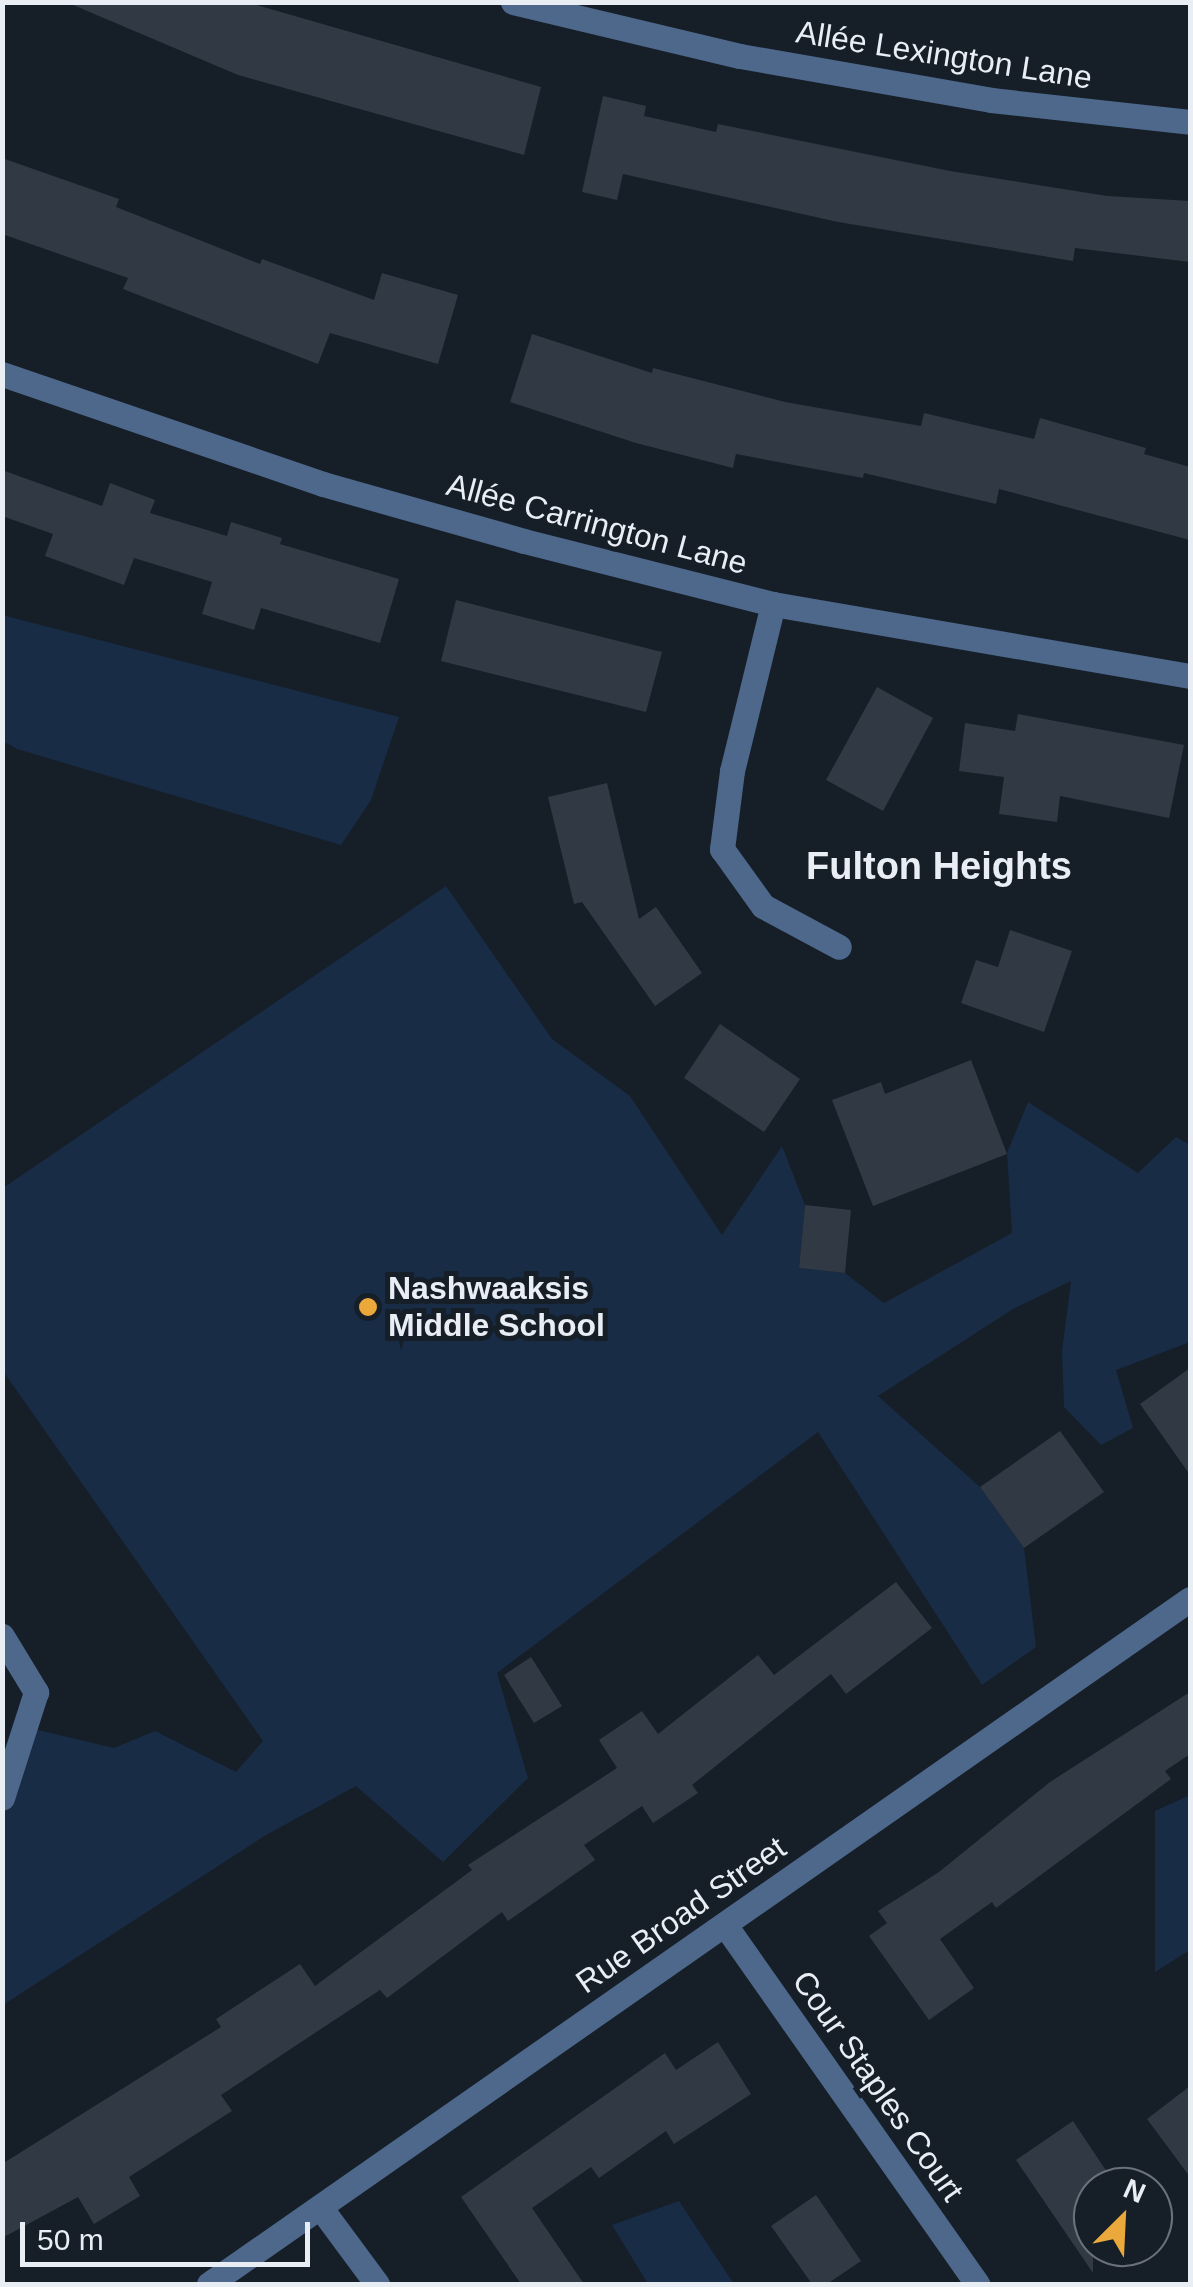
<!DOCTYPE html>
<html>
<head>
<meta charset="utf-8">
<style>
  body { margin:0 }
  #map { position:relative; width:1193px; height:2287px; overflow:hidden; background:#161e28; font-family:Helvetica,sans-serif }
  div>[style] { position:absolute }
  .green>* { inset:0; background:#182c46 }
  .building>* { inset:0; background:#313944 }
  .minor>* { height:25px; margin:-12.5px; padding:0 12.5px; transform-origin:12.5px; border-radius:12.5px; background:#4d688b }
  .dots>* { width:28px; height:28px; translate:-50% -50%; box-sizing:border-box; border:5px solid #161e28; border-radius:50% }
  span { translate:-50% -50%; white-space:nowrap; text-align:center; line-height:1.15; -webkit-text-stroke:10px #161e28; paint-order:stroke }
  .street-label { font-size:32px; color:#e9eef5 }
  .poi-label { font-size:32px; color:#e9eef5; font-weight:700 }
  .left { translate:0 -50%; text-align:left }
  .quarter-label { font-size:38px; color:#e9eef5; font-weight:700 }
  .frame { position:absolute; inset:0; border:5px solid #e9eef5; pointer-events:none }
  .north { position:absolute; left:1073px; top:2167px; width:100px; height:100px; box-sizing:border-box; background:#161e28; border:2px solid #6a717a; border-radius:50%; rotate:24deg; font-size:28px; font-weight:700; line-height:40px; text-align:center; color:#e9eef5 }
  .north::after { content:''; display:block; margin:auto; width:35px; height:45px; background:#eca93b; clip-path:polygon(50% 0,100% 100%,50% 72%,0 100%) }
  .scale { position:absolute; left:20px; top:2222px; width:290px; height:45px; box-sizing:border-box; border:5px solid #e9eef5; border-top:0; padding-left:12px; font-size:30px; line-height:35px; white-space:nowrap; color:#e9eef5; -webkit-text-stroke:8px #161e28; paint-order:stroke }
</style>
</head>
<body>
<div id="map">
  <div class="green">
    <i style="clip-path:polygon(2px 615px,399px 717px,371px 800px,341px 845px,17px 749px,3px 741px)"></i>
    <i style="clip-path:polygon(446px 886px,552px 1039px,630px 1096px,722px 1235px,782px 1146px,805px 1205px,799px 1268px,845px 1273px,884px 1303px,1012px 1233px,1007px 1153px,1028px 1102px,1138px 1173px,1176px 1137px,1190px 1145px,1190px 1342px,1116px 1370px,1133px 1428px,1101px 1445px,1064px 1407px,1062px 1351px,1071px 1281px,1013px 1309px,878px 1396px,980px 1487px,1024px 1548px,1036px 1647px,982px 1685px,818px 1432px,497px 1673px,528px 1778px,443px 1862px,356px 1786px,266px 1835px,3px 2005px,3px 1798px,21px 1726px,114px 1748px,155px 1731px,236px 1772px,263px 1741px,3px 1371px,3px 1188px)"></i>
    <i style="clip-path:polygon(1190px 1795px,1190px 1950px,1155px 1972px,1155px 1811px)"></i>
    <i style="clip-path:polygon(679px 2201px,734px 2284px,648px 2284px,612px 2225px)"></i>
  </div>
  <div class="building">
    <i style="clip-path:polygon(66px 2px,246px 2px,541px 87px,524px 155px,238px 75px)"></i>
    <i style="clip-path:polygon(603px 96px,646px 106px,644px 116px,716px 132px,718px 124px,950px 171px,1107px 196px,1190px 201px,1190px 262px,1075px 248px,1073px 261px,838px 222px,623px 174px,617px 200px,582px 192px)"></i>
    <i style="clip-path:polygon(2px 158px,119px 199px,116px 207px,260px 264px,262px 259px,374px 300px,382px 273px,458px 295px,438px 364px,330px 333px,318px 364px,123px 289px,128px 278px,2px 234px)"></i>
    <i style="clip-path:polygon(532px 334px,652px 373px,653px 368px,785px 402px,921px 426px,924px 413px,1034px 439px,1040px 418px,1146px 448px,1144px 454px,1190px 467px,1190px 540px,999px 489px,996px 504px,864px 473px,863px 478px,736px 454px,733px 468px,636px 443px,510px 402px)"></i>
    <i style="clip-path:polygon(2px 470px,102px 506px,110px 483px,155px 500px,150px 513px,227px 536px,231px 522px,282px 538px,280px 544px,399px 579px,380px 643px,261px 608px,254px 630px,202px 614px,212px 582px,134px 558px,124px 585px,45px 556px,53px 534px,2px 516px)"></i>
    <i style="clip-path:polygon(456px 600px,662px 652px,646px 712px,441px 661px)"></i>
    <i style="clip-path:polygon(877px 687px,933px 718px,883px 811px,826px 780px)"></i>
    <i style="clip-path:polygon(1018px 714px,1184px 745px,1169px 818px,1060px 796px,1057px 822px,999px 814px,1004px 777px,959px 771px,965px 723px,1015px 731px)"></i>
    <i style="clip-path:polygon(607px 783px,639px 919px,656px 907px,702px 973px,655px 1006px,582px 902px,574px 904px,548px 797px)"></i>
    <i style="clip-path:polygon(1010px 930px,1072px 951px,1044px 1032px,961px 1003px,976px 960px,998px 967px)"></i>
    <i style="clip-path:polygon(720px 1024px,800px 1079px,764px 1132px,684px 1078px)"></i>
    <i style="clip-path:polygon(971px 1060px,1007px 1154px,873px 1206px,832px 1100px,881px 1082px,885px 1094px)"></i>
    <i style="clip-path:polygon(805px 1205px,851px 1210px,845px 1273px,799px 1268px)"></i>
    <i style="clip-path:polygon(1190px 1368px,1190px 1475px,1140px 1404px)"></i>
    <i style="clip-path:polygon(1060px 1431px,1104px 1492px,1024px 1548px,980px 1487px)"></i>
    <i style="clip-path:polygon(896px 1582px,932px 1628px,846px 1694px,831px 1674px,692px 1785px,698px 1793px,653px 1823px,642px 1806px,584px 1845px,595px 1860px,508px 1921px,502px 1912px,387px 1998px,380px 1990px,221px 2095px,232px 2111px,129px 2177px,140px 2196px,94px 2224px,78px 2197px,2px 2238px,2px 2164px,221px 2027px,216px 2019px,300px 1964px,315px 1986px,472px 1870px,468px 1865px,617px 1768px,599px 1740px,642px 1711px,658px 1734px,758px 1655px,774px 1675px)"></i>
    <i style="clip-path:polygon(531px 1657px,562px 1706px,534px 1723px,504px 1675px)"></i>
    <i style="clip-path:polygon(1190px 1692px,1190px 1754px,1165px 1771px,1171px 1779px,996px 1908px,992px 1902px,940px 1939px,974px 1988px,929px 2020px,869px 1936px,887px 1923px,878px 1911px,939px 1872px,1050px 1782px)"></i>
    <i style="clip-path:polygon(718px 2042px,751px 2094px,674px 2144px,666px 2131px,599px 2178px,591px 2167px,532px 2208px,584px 2284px,521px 2284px,461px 2197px,665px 2053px,676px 2070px)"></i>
    <i style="clip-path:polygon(1190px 2086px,1190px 2177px,1147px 2119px)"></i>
    <i style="clip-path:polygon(1073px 2121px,1117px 2187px,1093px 2187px,1093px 2273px,1016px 2160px)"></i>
    <i style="clip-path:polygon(816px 2195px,861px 2261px,827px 2284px,812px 2284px,771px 2226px)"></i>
  </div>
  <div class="minor">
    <i style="left:513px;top:2px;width:233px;rotate:13.4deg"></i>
    <i style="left:740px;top:56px;width:255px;rotate:9.9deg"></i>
    <i style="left:991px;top:100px;width:200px;rotate:6.3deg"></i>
    <i style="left:2px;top:374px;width:339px;rotate:18.9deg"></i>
    <i style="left:323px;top:484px;width:209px;rotate:15.8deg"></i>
    <i style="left:524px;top:541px;width:257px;rotate:14.2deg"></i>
    <i style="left:773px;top:604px;width:423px;rotate:9.8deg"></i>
    <i style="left:773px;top:604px;width:172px;rotate:103.8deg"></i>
    <i style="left:732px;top:771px;width:79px;rotate:97.3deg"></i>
    <i style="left:722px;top:849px;width:70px;rotate:54.3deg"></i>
    <i style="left:763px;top:906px;width:86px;rotate:28.3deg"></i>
    <i style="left:2px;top:1636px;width:66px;rotate:58.7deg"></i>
    <i style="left:36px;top:1692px;width:111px;rotate:107.8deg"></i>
    <i style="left:725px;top:1925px;width:439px;rotate:54.9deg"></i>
    <i style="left:320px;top:2207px;width:96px;rotate:53.5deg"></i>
    <i style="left:209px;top:2284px;width:1196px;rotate:-34.93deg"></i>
  </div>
  <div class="dots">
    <i style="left:368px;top:1307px;background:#eca93b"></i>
  </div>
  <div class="street-label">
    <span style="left:944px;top:55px;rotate:9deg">Allée Lexington Lane</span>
    <span style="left:597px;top:524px;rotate:15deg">Allée Carrington Lane</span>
    <span style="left:681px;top:1915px;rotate:-35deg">Rue Broad Street</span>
    <span style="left:878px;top:2086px;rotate:55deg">Cour Staples Court</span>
  </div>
  <div class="poi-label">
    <span class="left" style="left:388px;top:1307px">Nashwaaksis<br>Middle School</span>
  </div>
  <div class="quarter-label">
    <span style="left:939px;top:867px">Fulton Heights</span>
  </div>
  <div class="frame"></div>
  <div class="north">N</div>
  <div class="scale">50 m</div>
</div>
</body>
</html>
